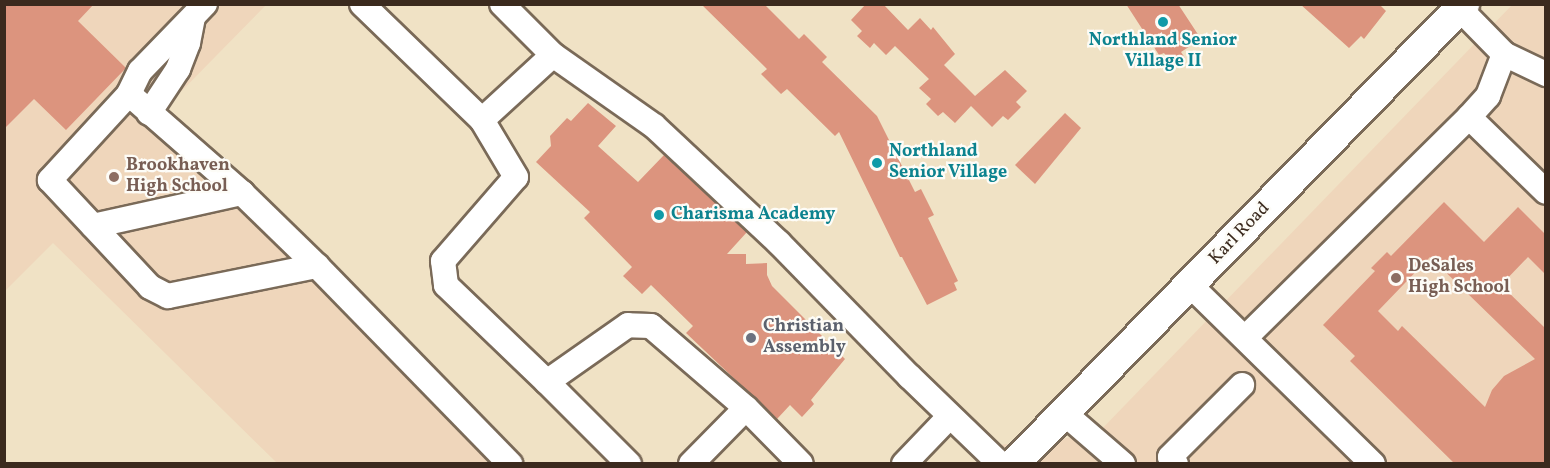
<!DOCTYPE html>
<html>
<head>
<meta charset="utf-8">
<style>
  body { margin:0 }
  #map { position:relative; width:1550px; height:468px; overflow:hidden; background:#f0e2c5; font-family:Vollkorn,serif }
  div>[style] { position:absolute }
  .built>* { inset:0; background:#efd6bb }
  .building>* { inset:0; background:#dc947e }
  .roads { filter:drop-shadow(2px 0 #7a6a58) drop-shadow(-2px 0 #7a6a58) drop-shadow(0 2px #7a6a58) drop-shadow(0 -2px #7a6a58) }
  .minor>* { height:24px; margin:-12px; padding:0 12px; transform-origin:12px; border-radius:12px; background:#fff }
  .major>* { height:30px; margin:-15px; padding:0 15px; transform-origin:15px; border-radius:15px; background:#fff }
  .dots>* { width:16px; height:16px; translate:-50% -50%; box-sizing:border-box; border:3px solid #fdfcf7; border-radius:50% }
  span { translate:-50% -50%; white-space:nowrap; text-align:center; line-height:1.15; -webkit-text-stroke:4.5px #fdfcf7; paint-order:stroke }
  .culture-label { font-size:18px; color:#0d838f; font-weight:700 }
  .left { translate:0 -50%; text-align:left }
  .education-label { font-size:18px; color:#785e54; font-weight:700 }
  .street-label { font-size:18px; color:#3b2a1e }
  .worship-label { font-size:18px; color:#5b616d; font-weight:700 }
  .frame { position:absolute; inset:0; border:6px solid #3b2a1e; pointer-events:none }
</style>
</head>
<body>
<div id="map">
  <div class="built">
    <i style="clip-path:polygon(5px 5px,266px 5px,161px 112px,503px 463px,277px 463px,53px 243px,5px 291px)"></i>
    <i style="clip-path:polygon(1512px 5px,1545px 5px,1545px 463px,980px 464px,998px 445px,1096px 435px)"></i>
  </div>
  <div class="building">
    <i style="clip-path:polygon(4px 4px,94px 4px,78px 21px,126px 68px,66px 130px,34px 99px,4px 129px)"></i>
    <i style="clip-path:polygon(701px 4px,764px 4px,799px 39px,804px 34px,827px 57px,822px 62px,877px 116px,915px 192px,921px 189px,934px 215px,928px 218px,958px 281px,954px 283px,957px 290px,927px 305px,902px 257px,900px 257px,839px 132px,835px 136px,787px 89px,781px 94px,761px 74px,767px 69px)"></i>
    <i style="clip-path:polygon(866px 4px,883px 4px,908px 30px,920px 18px,931px 30px,933px 27px,955px 54px,944px 65px,975px 96px,1005px 70px,1027px 91px,1016px 102px,1021px 107px,1008px 120px,1003px 116px,992px 127px,971px 106px,955px 123px,943px 112px,938px 116px,926px 104px,931px 99px,919px 88px,929px 79px,895px 46px,886px 55px,874px 43px,870px 48px,857px 36px,862px 31px,851px 20px)"></i>
    <i style="clip-path:polygon(1126px 4px,1178px 4px,1201px 39px,1181px 52px,1185px 58px,1173px 66px,1164px 53px,1159px 55px)"></i>
    <i style="clip-path:polygon(1300px 4px,1379px 4px,1386px 11px,1364px 39px,1361px 36px,1349px 48px)"></i>
    <i style="clip-path:polygon(588px 103px,616px 126px,598px 146px,638px 182px,664px 155px,747px 232px,727px 254px,746px 254px,746px 264px,767px 263px,767px 275px,772px 286px,845px 359px,811px 400px,814px 404px,802px 417px,790px 405px,777px 419px,686px 333px,693px 326px,651px 285px,642px 294px,623px 276px,632px 267px,584px 218px,590px 212px,536px 162px,551px 146px,550px 136px,567px 118px,571px 121px)"></i>
    <i style="clip-path:polygon(1065px 113px,1081px 128px,1035px 184px,1015px 165px)"></i>
    <i style="clip-path:polygon(evenodd,1444px 202px,1484px 242px,1518px 207px,1545px 234px,1545px 274px,1528px 257px,1501px 285px,1545px 328px,1545px 464px,1455px 464px,1350px 361px,1355px 356px,1323px 325px,1375px 271px,1371px 268px,1387px 252px,1391px 256px,1444px 202px,1430px 257px,1535px 359px,1504px 376px,1492px 390px,1485px 407px,1402px 326px,1398px 331px,1378px 311px,1430px 257px)"></i>
  </div>
  <div class="roads">
    <div class="minor">
      <i style="left:205px;top:4px;width:93px;rotate:134.1deg"></i>
      <i style="left:140px;top:71px;width:25px;rotate:116deg"></i>
      <i style="left:129px;top:94px;width:117px;rotate:132.6deg"></i>
      <i style="left:50px;top:180px;width:146px;rotate:46.9deg"></i>
      <i style="left:150px;top:287px;width:20px;rotate:27deg"></i>
      <i style="left:168px;top:296px;width:152px;rotate:-11.4deg"></i>
      <i style="left:317px;top:266px;width:277px;rotate:45.7deg"></i>
      <i style="left:362px;top:4px;width:167px;rotate:44deg"></i>
      <i style="left:502px;top:4px;width:72px;rotate:45deg"></i>
      <i style="left:1460px;top:9px;width:63px;rotate:45.6deg"></i>
      <i style="left:1504px;top:54px;width:45px;rotate:110.9deg"></i>
      <i style="left:1488px;top:96px;width:28px;rotate:132deg"></i>
      <i style="left:1469px;top:117px;width:107px;rotate:44.2deg"></i>
      <i style="left:1504px;top:54px;width:47px;rotate:25.5deg"></i>
      <i style="left:129px;top:94px;width:150px;rotate:41.2deg"></i>
      <i style="left:149px;top:113px;width:53px;rotate:-56.6deg"></i>
      <i style="left:178px;top:69px;width:28px;rotate:-69deg"></i>
      <i style="left:188px;top:43px;width:26px;rotate:-79deg"></i>
      <i style="left:93px;top:226px;width:153px;rotate:-12.5deg"></i>
      <i style="left:242px;top:193px;width:105px;rotate:44.2deg"></i>
      <i style="left:1190px;top:285px;width:256px;rotate:44.4deg"></i>
      <i style="left:1245px;top:338px;width:315px;rotate:-44.6deg"></i>
      <i style="left:547px;top:382px;width:116px;rotate:45deg"></i>
      <i style="left:746px;top:408px;width:78px;rotate:45.5deg"></i>
      <i style="left:1064px;top:413px;width:78px;rotate:40.8deg"></i>
      <i style="left:691px;top:464px;width:78px;rotate:-45.5deg"></i>
      <i style="left:746px;top:408px;width:125px;rotate:-139.2deg"></i>
      <i style="left:651px;top:326px;width:23px;rotate:-178deg"></i>
      <i style="left:628px;top:325px;width:99px;rotate:144.9deg"></i>
      <i style="left:547px;top:382px;width:140px;rotate:-136.2deg"></i>
      <i style="left:446px;top:285px;width:24px;rotate:-97deg"></i>
      <i style="left:443px;top:261px;width:111px;rotate:-49deg"></i>
      <i style="left:516px;top:177px;width:66px;rotate:-120.8deg"></i>
      <i style="left:482px;top:120px;width:96px;rotate:-42.5deg"></i>
      <i style="left:553px;top:55px;width:123px;rotate:35.1deg"></i>
      <i style="left:654px;top:126px;width:171px;rotate:43.1deg"></i>
      <i style="left:779px;top:243px;width:186px;rotate:45.7deg"></i>
      <i style="left:909px;top:376px;width:127px;rotate:44deg"></i>
      <i style="left:904px;top:464px;width:66px;rotate:-46.2deg"></i>
      <i style="left:1176px;top:464px;width:9px;rotate:-131deg"></i>
      <i style="left:1170px;top:457px;width:102px;rotate:-45deg"></i>
    </div>
    <div class="major">
      <i style="left:1014px;top:464px;width:644px;rotate:-45.63deg"></i>
    </div>
  </div>
  <div class="dots">
    <i style="left:1163px;top:22px;background:#0f9aa8"></i>
    <i style="left:877px;top:163px;background:#0f9aa8"></i>
    <i style="left:114px;top:177px;background:#8d6e63"></i>
    <i style="left:659px;top:215px;background:#0f9aa8"></i>
    <i style="left:1396px;top:278px;background:#8d6e63"></i>
    <i style="left:751px;top:338px;background:#6b7280"></i>
  </div>
  <div class="culture-label">
    <span style="left:1163px;top:52px">Northland Senior<br>Village II</span>
    <span class="left" style="left:889px;top:163px">Northland<br>Senior Village</span>
    <span class="left" style="left:671px;top:215px">Charisma Academy</span>
  </div>
  <div class="education-label">
    <span class="left" style="left:126px;top:177px">Brookhaven<br>High School</span>
    <span class="left" style="left:1408px;top:278px">DeSales<br>High School</span>
  </div>
  <div class="street-label">
    <span style="left:1240px;top:234px;rotate:-46deg">Karl Road</span>
  </div>
  <div class="worship-label">
    <span class="left" style="left:763px;top:338px">Christian<br>Assembly</span>
  </div>
  <div class="frame"></div>
</div>
</body>
</html>
